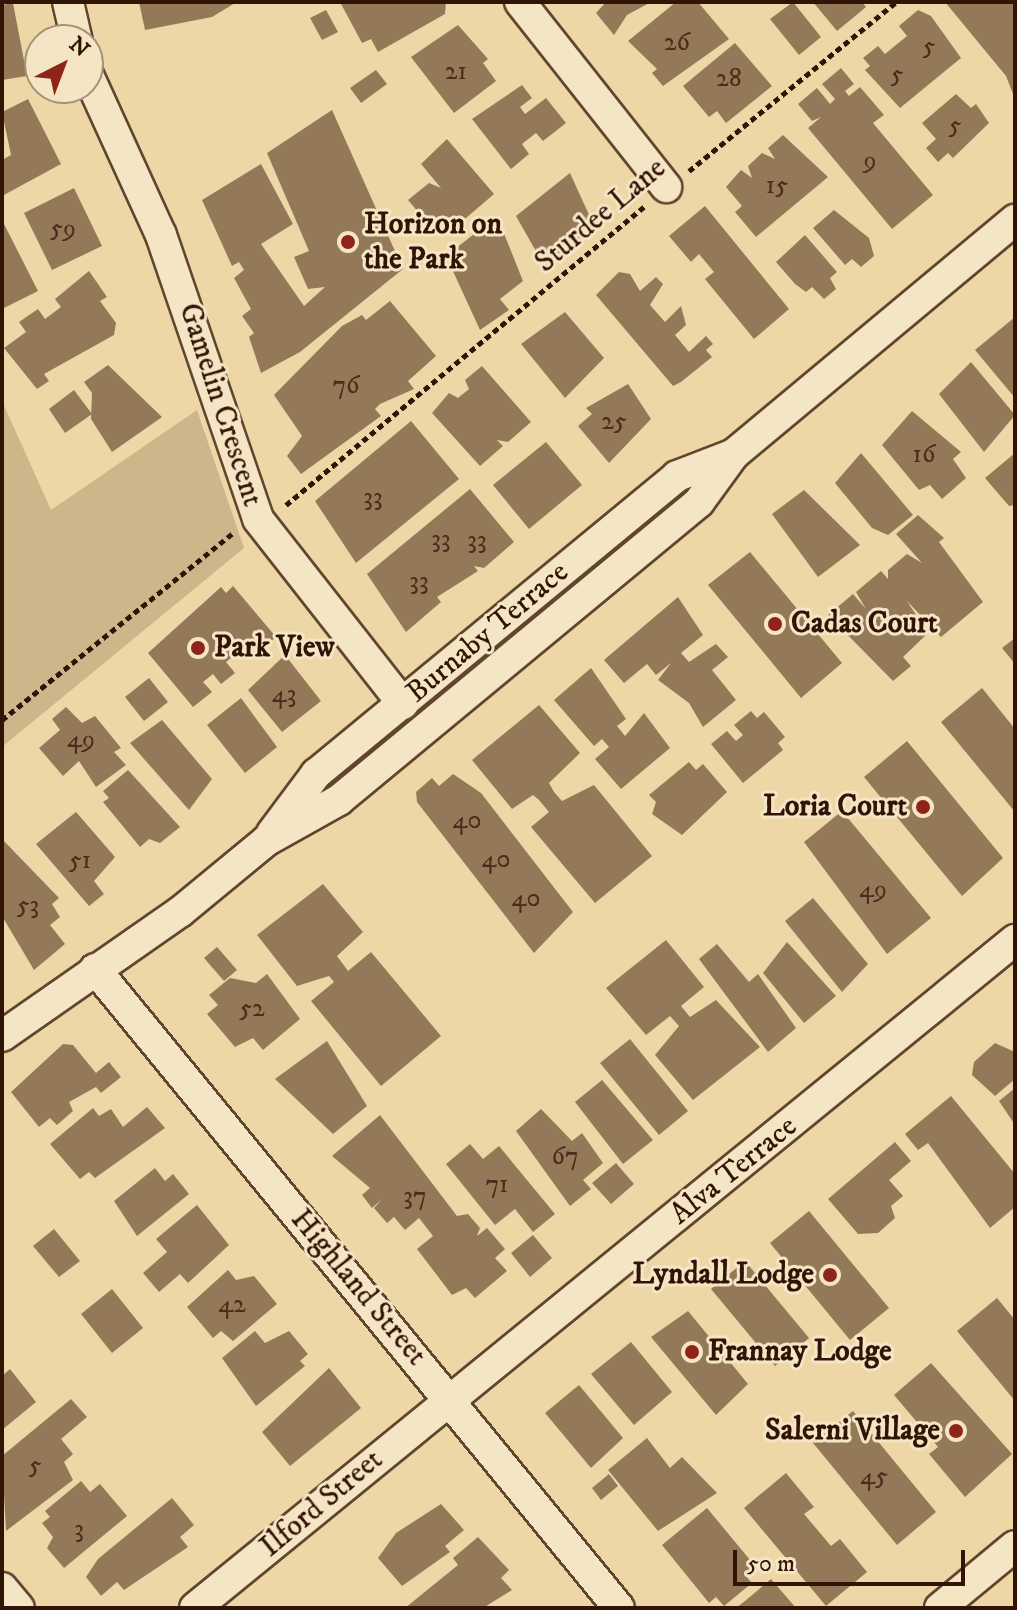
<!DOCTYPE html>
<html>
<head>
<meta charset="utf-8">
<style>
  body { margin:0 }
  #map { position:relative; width:1017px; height:1610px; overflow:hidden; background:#eed7a6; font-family:"IM FELL DW Pica",serif }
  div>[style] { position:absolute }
  .green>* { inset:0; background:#ceb68b }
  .building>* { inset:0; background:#947959 }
  .path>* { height:5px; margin-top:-2.5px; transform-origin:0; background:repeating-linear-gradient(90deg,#321406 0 6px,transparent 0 10px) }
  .roads { filter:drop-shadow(2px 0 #61452e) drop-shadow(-2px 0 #61452e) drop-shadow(0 2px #61452e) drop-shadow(0 -2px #61452e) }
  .minor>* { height:30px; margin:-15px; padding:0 15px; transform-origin:15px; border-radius:15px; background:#f4e5c5 }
  .dots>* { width:22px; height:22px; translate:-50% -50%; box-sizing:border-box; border:4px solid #f4e5c5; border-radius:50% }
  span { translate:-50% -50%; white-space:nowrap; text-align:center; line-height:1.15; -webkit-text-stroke:6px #f4e5c5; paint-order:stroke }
  .number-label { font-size:26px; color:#4a2d1b }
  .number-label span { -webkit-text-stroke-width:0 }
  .street-label { font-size:30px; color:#321406 }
  .poi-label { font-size:30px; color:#321406; font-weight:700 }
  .left { translate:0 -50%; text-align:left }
  .right { translate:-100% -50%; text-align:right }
  .frame { position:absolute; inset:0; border:4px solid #321406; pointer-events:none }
  .north { position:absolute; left:24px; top:24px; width:80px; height:80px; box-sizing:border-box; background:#f4e5c5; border:2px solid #a69179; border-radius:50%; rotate:42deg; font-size:22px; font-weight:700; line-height:32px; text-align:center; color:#321406 }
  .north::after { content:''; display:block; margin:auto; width:28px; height:36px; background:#8f2418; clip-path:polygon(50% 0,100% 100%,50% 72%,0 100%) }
  .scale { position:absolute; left:733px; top:1550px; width:232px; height:36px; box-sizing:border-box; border:4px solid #321406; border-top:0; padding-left:10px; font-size:24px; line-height:28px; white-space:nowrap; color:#321406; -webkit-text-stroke:6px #f4e5c5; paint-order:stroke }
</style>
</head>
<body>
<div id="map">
  <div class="green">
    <i style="clip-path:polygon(2px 401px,51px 510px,197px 410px,244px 548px,2px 747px)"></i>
  </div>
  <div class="building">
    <i style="clip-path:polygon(139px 2px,235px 2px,235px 3px,212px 17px,145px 30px)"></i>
    <i style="clip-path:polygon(340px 2px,446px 2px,445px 14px,378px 52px,371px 39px,362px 43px)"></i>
    <i style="clip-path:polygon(606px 2px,651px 2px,627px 15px,614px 35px,596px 13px)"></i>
    <i style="clip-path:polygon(676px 2px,698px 2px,729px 39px,663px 86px,652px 73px,657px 69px,628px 41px)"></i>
    <i style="clip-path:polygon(793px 2px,821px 37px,799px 55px,770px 19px)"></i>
    <i style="clip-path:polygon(813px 2px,862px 2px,866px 7px,837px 31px)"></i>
    <i style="clip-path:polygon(945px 2px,1015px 2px,1015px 99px,1006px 76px)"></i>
    <i style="clip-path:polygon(13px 3px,27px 76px,2px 80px,2px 5px)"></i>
    <i style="clip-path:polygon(326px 10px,338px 32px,322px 40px,310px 18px)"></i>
    <i style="clip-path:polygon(918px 10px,931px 16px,961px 58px,900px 108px,865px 70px,870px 66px,863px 58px,878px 46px,885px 54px,907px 36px,899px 26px)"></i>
    <i style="clip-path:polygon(458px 25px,488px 59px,483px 63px,496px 81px,454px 113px,411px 57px)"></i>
    <i style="clip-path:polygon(735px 43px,772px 86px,726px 123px,717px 111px,709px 117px,683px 86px)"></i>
    <i style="clip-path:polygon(841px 68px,854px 84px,845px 91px,849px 96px,860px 87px,884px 115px,873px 123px,933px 195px,892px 229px,808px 128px,821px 117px,812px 121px,798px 104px,817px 88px,830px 104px,835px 99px,822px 84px)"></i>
    <i style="clip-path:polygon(376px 70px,387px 84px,361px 103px,350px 88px)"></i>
    <i style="clip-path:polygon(522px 85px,532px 98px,520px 107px,525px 114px,546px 98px,566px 123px,543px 141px,536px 133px,522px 144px,529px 154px,511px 169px,472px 119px)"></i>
    <i style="clip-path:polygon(956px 94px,971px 108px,976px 104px,989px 123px,953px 158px,948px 153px,938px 162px,926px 148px,936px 139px,922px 123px)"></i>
    <i style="clip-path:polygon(28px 99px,61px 164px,2px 196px,2px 160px,11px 155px,2px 112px)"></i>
    <i style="clip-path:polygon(332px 110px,403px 269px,300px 352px,261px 373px,249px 337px,254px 333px,242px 316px,251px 309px,234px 278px,244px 270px,239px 262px,232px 266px,202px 200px,261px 164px,293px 224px,261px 244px,304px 306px,325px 287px,308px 289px,294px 257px,309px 251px,267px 153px)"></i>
    <i style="clip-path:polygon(783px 135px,828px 177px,756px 237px,735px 212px,742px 206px,726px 187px,741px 170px,752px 178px,748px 166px,762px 153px,775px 159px,768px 148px)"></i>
    <i style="clip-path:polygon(447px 139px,494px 194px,452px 230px,446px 223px,435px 232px,408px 200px,429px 183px,441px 188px,421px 164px)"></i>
    <i style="clip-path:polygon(570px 173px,595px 228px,546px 269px,516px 216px)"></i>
    <i style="clip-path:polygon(74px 188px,102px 246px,52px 270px,24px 213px)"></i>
    <i style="clip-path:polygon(705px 206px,789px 309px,754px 339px,705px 279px,714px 272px,699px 254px,691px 262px,669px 236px)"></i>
    <i style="clip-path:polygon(834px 210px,869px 238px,874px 256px,861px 267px,852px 259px,845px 265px,813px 228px)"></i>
    <i style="clip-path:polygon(497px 216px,523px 281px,500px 299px,509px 310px,480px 330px,446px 256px)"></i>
    <i style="clip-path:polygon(2px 220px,38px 291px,2px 309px)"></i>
    <i style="clip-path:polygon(805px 235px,837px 272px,830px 278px,836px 289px,824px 299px,812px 287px,806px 292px,795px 284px,776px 262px)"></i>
    <i style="clip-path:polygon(89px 271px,107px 297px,100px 301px,116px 323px,114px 335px,44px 374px,49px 381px,37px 389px,4px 348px,26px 332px,19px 322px,38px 309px,45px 319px,61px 307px,55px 299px)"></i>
    <i style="clip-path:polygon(619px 272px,630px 274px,640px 291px,656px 277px,663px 284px,650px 305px,665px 322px,681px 306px,686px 325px,675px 335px,689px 352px,706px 336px,713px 344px,706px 350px,712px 357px,681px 382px,673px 386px,596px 295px)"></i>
    <i style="clip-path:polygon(390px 301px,436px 356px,408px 381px,414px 389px,380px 404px,375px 409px,381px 416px,301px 474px,287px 456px,302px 436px,274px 395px,342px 326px,362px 315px,366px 320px)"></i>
    <i style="clip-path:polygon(565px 312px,604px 358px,565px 398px,521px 344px)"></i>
    <i style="clip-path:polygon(1015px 317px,1015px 398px,975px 350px)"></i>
    <i style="clip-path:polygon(971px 362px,1015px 415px,984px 452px,939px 394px)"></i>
    <i style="clip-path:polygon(108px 365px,162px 417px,112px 452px,91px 419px,92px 393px,84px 382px)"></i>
    <i style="clip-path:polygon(482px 366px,531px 422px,508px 442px,497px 440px,503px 446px,480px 466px,432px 413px,449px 393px,458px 398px,469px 389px,465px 380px)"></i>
    <i style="clip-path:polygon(628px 384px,651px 419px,609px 463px,578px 426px,592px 414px,586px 408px)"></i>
    <i style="clip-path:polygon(74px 390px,92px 414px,65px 433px,49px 409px)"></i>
    <i style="clip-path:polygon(912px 411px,961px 452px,953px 459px,966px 478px,942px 499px,930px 485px,919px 490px,882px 445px)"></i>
    <i style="clip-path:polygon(411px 421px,459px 479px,356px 563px,315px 501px)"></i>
    <i style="clip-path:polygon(546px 442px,582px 485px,529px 529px,493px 485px)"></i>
    <i style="clip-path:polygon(861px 453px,913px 515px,888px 535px,872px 528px,835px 483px)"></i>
    <i style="clip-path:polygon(1015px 453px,1015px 505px,1009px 506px,985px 478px)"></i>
    <i style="clip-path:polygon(470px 489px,514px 542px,484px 568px,474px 566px,478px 571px,437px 597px,441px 602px,406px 632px,367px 574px)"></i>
    <i style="clip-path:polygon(804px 490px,860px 545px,818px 577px,772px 514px)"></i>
    <i style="clip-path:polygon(918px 515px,944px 538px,939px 542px,983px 602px,941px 637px,907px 601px,928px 633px,903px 657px,911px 666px,893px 681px,828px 615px,853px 594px,866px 609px,856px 592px,881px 571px,888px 579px,888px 570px,907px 554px,922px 563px,896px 534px)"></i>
    <i style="clip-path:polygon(750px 552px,842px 663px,801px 698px,708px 585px)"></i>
    <i style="clip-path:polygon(233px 586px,276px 637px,261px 650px,252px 641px,226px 662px,235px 673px,221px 684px,213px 674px,203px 682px,212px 692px,193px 707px,148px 653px,221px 587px,226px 593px)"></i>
    <i style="clip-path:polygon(678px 597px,703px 635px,681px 653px,689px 662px,716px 644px,728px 657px,712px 670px,736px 700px,703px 727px,689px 703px,658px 680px,671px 663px,656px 675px,647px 664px,624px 683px,604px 660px)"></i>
    <i style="clip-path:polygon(1015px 638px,1015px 664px,1002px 648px)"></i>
    <i style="clip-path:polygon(285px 655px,321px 701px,282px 732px,248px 690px)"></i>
    <i style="clip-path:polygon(591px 668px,626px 719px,617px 726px,625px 736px,644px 713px,670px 748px,621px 789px,595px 759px,609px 747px,602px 739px,594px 746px,554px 700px)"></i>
    <i style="clip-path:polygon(149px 678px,168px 702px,144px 721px,125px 697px)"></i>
    <i style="clip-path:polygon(982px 688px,1015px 729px,1015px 812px,941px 722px)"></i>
    <i style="clip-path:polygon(241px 698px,277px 747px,245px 773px,207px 725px)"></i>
    <i style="clip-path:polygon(539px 705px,580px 753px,549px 783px,554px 792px,562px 801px,594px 785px,652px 856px,595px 903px,531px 827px,549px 812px,539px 800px,533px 795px,512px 809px,472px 760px)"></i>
    <i style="clip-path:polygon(66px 707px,82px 723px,95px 716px,121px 748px,114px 752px,126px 765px,96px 787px,79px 761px,63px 776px,39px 748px,60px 730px,52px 719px)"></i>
    <i style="clip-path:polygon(751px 711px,757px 718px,764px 712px,785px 737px,778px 743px,783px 750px,743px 783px,711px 744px,727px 731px,736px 741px,743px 735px,734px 725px)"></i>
    <i style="clip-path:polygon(162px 720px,212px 779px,189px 810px,130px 743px)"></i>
    <i style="clip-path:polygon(907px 741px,1003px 858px,962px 896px,864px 777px)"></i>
    <i style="clip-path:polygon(689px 762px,696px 770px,703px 764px,727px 792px,682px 835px,652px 814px,656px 802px,649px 795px)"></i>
    <i style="clip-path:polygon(128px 770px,180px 827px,160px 843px,149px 839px,140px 847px,103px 802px,109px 798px,103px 791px)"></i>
    <i style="clip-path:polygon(453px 774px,481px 793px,573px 912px,534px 953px,417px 802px,416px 792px,432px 778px,439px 786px)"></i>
    <i style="clip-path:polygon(842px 811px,931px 918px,887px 954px,804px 842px)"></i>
    <i style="clip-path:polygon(76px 812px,115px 857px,94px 881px,104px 894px,89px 906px,36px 844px)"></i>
    <i style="clip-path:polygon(2px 839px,59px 898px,52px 904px,60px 917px,50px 925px,65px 944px,34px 970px,2px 916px)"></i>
    <i style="clip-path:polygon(323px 884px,363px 932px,337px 956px,348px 971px,371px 952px,441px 1036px,381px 1086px,311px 1001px,334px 982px,329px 976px,297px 986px,257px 935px)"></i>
    <i style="clip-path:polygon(813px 898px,868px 964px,842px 992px,785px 921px)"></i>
    <i style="clip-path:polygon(666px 940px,704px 987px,681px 1006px,690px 1017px,716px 1000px,760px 1047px,693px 1100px,655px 1055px,679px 1026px,670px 1016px,646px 1035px,606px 988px)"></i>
    <i style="clip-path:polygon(787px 942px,836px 996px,804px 1023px,763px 973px)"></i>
    <i style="clip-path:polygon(717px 944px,749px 982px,758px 974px,796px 1028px,768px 1052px,699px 959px)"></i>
    <i style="clip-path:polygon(217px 947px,237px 970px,224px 981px,204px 958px)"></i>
    <i style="clip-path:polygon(267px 974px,300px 1019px,263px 1050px,253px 1038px,235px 1047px,207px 1014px,218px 1005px,209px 995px,230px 978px,256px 983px)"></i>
    <i style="clip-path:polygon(630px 1039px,688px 1111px,659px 1135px,600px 1063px)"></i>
    <i style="clip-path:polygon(327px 1041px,367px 1106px,333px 1134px,275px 1079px)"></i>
    <i style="clip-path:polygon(995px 1043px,1015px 1052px,1015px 1079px,995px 1096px,972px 1075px,974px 1062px)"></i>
    <i style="clip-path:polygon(63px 1044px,73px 1045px,96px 1073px,109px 1062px,121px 1077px,101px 1093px,96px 1087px,69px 1102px,73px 1111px,57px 1125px,50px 1118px,39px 1127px,11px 1092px)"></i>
    <i style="clip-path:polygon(602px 1080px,653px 1140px,623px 1164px,575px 1102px)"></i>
    <i style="clip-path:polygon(1015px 1088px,1015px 1125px,999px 1101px)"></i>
    <i style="clip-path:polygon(951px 1096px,1015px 1174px,1015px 1207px,990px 1228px,928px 1143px,918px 1150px,905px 1134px)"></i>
    <i style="clip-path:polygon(147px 1107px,165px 1128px,95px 1178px,89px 1172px,80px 1179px,50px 1144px,93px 1108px,99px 1116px,111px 1109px,123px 1127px)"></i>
    <i style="clip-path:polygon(541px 1109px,572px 1141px,582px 1133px,603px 1163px,583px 1180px,591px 1189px,570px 1206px,516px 1131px)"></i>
    <i style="clip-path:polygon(380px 1115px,457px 1216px,468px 1214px,480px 1228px,477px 1236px,487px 1228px,505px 1249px,495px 1258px,507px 1271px,475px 1298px,466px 1288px,452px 1295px,417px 1249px,433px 1236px,419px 1218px,405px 1230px,394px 1217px,387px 1223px,374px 1208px,382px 1199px,372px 1208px,362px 1195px,370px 1188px,332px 1156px)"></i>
    <i style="clip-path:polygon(895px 1142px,911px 1161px,889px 1180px,903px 1196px,891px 1206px,895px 1218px,878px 1233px,858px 1234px,828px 1199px)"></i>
    <i style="clip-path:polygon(470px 1144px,483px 1159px,499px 1146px,555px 1214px,533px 1232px,515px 1209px,495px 1225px,446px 1164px)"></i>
    <i style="clip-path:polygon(616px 1163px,634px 1184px,611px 1204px,592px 1183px)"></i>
    <i style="clip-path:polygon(155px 1168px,165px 1181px,173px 1174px,189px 1194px,137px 1236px,114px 1201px)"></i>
    <i style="clip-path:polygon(197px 1205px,229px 1245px,188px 1283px,180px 1274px,159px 1292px,143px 1273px,167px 1252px,156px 1239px)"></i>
    <i style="clip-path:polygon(809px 1211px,889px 1308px,850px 1340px,770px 1243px)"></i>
    <i style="clip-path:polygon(54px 1229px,80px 1261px,59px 1277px,33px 1246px)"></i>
    <i style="clip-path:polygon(533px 1235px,552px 1258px,530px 1277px,511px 1253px)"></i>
    <i style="clip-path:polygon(745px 1261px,809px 1338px,775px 1366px,711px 1289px)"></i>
    <i style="clip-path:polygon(228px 1270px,236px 1280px,254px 1276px,277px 1304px,233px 1341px,221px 1331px,213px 1338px,187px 1307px)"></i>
    <i style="clip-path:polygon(112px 1289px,143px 1328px,112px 1353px,81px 1314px)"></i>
    <i style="clip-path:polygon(997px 1298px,1015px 1320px,1015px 1401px,957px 1331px)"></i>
    <i style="clip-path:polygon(688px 1311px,748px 1384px,716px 1415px,651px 1337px)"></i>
    <i style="clip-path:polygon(255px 1331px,265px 1343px,289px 1331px,308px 1354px,300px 1361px,305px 1366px,256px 1406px,222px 1358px)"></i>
    <i style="clip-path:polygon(631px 1342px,672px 1392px,634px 1425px,591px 1374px)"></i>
    <i style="clip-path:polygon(931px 1363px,1012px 1454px,965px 1497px,929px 1454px,938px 1447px,894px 1395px)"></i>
    <i style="clip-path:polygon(329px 1368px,361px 1408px,290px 1466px,262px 1432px)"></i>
    <i style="clip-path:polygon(10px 1369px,36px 1402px,2px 1430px,2px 1376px)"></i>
    <i style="clip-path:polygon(579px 1385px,623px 1438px,591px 1468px,545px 1413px)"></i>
    <i style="clip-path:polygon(71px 1399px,87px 1417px,61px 1439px,73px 1454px,64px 1462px,73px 1480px,6px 1531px,2px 1456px)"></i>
    <i style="clip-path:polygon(853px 1411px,936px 1512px,897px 1545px,813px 1443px)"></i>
    <i style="clip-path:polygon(647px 1438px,670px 1468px,682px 1457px,717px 1493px,658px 1531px,608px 1470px)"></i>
    <i style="clip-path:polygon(786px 1473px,814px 1507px,804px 1514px,831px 1546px,840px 1539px,867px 1572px,826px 1606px,744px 1508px)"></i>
    <i style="clip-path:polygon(609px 1474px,618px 1486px,601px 1500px,592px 1488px)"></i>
    <i style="clip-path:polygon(81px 1481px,90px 1492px,100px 1484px,127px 1516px,64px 1568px,47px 1548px,53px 1537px,42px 1523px,50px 1517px,45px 1511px)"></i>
    <i style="clip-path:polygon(172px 1498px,194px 1525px,180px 1537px,188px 1547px,124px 1590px,117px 1582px,101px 1596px,86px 1577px,98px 1559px)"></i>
    <i style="clip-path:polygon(441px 1504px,464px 1530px,445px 1546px,450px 1552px,402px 1586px,378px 1558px,396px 1533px)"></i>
    <i style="clip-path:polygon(707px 1508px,755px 1566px,744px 1574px,752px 1583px,724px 1606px,716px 1597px,709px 1603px,662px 1545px)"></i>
    <i style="clip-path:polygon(478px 1537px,509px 1570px,501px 1578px,512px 1590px,483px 1608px,405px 1608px,458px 1565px,453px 1558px)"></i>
    <i style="clip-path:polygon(771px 1579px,796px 1608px,736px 1608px,745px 1601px)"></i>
  </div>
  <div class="path">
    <i style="left:689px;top:171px;width:267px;rotate:-39.2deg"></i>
    <i style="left:286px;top:505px;width:466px;rotate:-39.8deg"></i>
    <i style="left:2px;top:720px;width:299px;rotate:-39deg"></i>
  </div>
  <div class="roads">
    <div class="minor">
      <i style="left:68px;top:2px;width:39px;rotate:77deg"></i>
      <i style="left:520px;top:2px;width:236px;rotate:51.7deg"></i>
      <i style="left:88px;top:75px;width:176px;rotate:65.5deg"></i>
      <i style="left:161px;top:235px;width:300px;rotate:71.1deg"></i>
      <i style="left:258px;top:519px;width:235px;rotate:51.9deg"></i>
      <i style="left:272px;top:833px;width:74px;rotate:-53.3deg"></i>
      <i style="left:316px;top:774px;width:468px;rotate:-39.5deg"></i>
      <i style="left:677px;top:476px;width:61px;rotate:-21.1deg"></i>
      <i style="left:95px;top:969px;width:826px;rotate:50.65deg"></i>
      <i style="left:2px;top:1036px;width:217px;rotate:-34.9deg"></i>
      <i style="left:180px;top:912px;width:112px;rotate:-39.5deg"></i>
      <i style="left:266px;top:841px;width:84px;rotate:-29.3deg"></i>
      <i style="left:339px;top:800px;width:467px;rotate:-39.6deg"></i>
      <i style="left:699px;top:502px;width:59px;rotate:-53.9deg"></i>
      <i style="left:734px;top:454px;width:366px;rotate:-39.8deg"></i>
      <i style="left:2px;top:1588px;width:26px;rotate:50deg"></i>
      <i style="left:195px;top:1608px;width:1058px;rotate:-39.17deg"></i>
      <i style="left:940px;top:1608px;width:97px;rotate:-39.6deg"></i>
    </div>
  </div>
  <div class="dots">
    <i style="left:348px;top:242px;background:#8f2418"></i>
    <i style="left:775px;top:624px;background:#8f2418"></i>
    <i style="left:198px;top:648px;background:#8f2418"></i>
    <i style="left:923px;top:807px;background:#8f2418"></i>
    <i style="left:830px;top:1275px;background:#8f2418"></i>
    <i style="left:692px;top:1352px;background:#8f2418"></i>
    <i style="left:956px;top:1431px;background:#8f2418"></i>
  </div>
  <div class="number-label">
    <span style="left:677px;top:43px">26</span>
    <span style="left:929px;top:47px">5</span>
    <span style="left:456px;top:72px">21</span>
    <span style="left:897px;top:75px">5</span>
    <span style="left:729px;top:79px">28</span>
    <span style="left:955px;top:126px">5</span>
    <span style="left:870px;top:161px">9</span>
    <span style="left:777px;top:186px">15</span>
    <span style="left:63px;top:229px">59</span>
    <span style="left:346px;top:386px">76</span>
    <span style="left:614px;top:422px">25</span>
    <span style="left:924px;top:455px">16</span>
    <span style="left:373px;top:498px">33</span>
    <span style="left:441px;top:540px">33</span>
    <span style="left:477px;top:541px">33</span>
    <span style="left:419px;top:582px">33</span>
    <span style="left:284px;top:695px">43</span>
    <span style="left:81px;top:740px">49</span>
    <span style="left:467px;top:821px">40</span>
    <span style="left:496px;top:860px">40</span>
    <span style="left:80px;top:861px">51</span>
    <span style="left:873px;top:890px">49</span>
    <span style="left:526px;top:899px">40</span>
    <span style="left:28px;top:906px">53</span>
    <span style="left:252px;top:1009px">52</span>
    <span style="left:565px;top:1157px">67</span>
    <span style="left:497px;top:1185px">71</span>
    <span style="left:415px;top:1197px">37</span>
    <span style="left:232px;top:1305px">42</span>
    <span style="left:35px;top:1466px">5</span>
    <span style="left:874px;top:1477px">45</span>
    <span style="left:79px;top:1530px">3</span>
  </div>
  <div class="street-label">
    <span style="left:601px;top:216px;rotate:-40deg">Sturdee Lane</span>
    <span style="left:220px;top:405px;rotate:72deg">Gamelin Crescent</span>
    <span style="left:488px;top:633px;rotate:-40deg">Burnaby Terrace</span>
    <span style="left:734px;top:1171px;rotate:-39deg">Alva Terrace</span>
    <span style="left:358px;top:1288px;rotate:50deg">Highland Street</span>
    <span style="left:322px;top:1504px;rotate:-40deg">Ilford Street</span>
  </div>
  <div class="poi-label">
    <span class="left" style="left:364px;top:242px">Horizon on<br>the Park</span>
    <span class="left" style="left:791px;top:624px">Cadas Court</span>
    <span class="left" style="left:214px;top:648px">Park View</span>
    <span class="right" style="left:907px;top:807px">Loria Court</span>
    <span class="right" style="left:814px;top:1275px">Lyndall Lodge</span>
    <span class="left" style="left:708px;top:1352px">Frannay Lodge</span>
    <span class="right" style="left:940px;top:1431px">Salerni Village</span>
  </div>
  <div class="frame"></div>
  <div class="north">N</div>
  <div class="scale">50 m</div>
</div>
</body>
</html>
